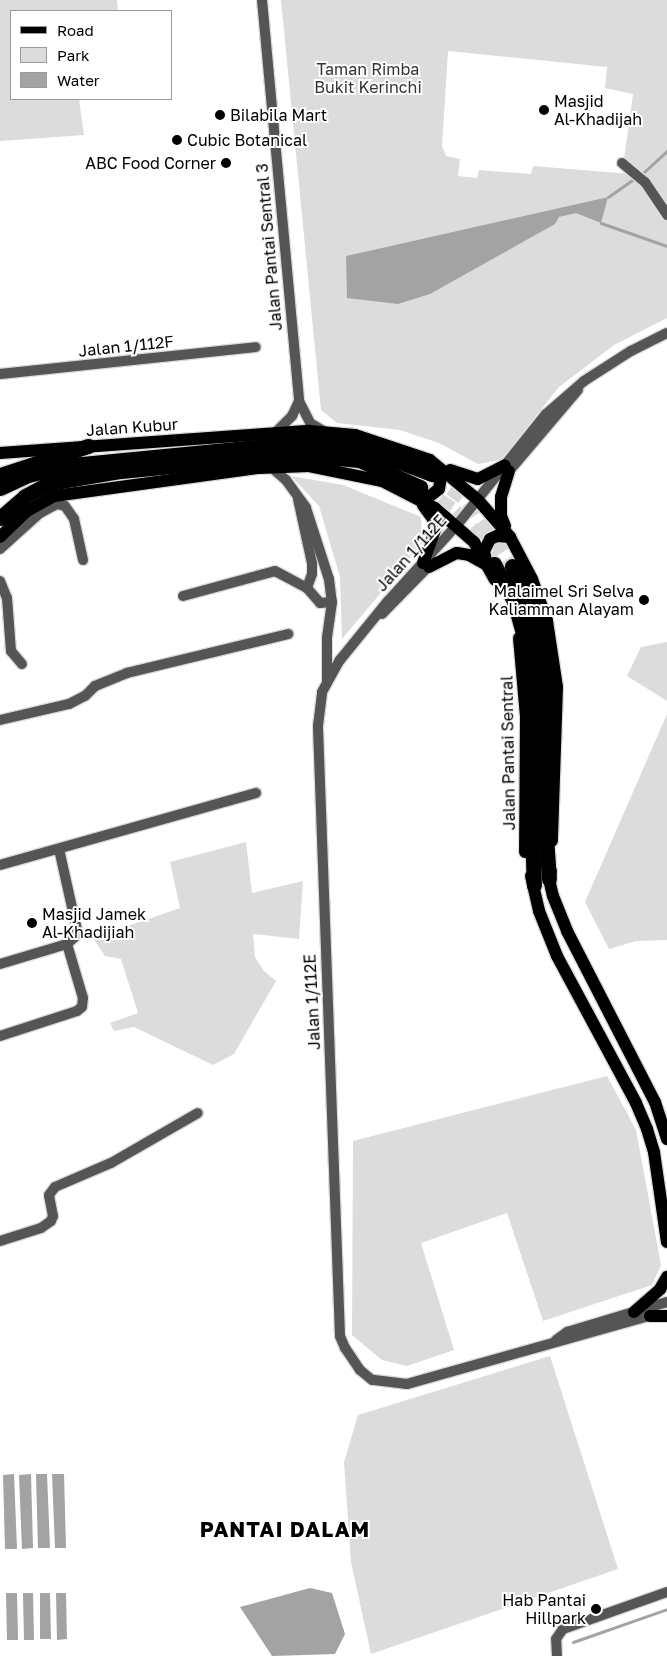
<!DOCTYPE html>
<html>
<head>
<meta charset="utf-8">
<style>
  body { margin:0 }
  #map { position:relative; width:667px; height:1656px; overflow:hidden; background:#fff; font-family:"Golos Text",sans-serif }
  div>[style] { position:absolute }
  .green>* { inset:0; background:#dcdcdc }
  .water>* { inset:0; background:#a3a3a3 }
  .stream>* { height:3px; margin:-1.5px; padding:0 1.5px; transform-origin:1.5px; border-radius:1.5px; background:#a3a3a3 }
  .highway-tunnel>* { height:15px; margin-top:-7.5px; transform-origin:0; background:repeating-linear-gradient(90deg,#d9d9d9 0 15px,transparent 0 23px) }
  .roads { filter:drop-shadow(1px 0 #dbdbdb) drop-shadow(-1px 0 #dbdbdb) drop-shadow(0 1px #dbdbdb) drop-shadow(0 -1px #dbdbdb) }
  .minor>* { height:10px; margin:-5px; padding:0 5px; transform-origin:5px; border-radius:5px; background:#555 }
  .major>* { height:12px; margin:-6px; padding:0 6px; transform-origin:6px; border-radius:6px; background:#000 }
  .highway>* { height:15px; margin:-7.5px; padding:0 7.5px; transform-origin:7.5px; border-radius:7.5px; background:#000 }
  .dots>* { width:14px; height:14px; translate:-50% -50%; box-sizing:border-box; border:2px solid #fff; border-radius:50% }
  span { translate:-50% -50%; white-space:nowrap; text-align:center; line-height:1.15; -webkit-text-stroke:4px #fff; paint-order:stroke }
  .park-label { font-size:16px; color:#333 }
  .poi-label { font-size:16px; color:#000 }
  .left { translate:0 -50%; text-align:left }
  .right { translate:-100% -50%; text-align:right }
  .street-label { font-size:16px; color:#000 }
  .district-label { font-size:21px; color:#000; font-weight:700; letter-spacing:1px }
  .legend { position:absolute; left:10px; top:10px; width:162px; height:90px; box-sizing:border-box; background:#fff; border:1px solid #999; margin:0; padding:6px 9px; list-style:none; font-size:15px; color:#000 }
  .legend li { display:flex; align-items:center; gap:10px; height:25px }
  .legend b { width:25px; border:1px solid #999 }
</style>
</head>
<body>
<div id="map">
  <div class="green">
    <i style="clip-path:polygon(0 0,117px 0,118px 11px,11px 11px,11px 99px,79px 99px,84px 135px,0 141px)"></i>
    <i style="clip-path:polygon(evenodd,281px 0,667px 0,667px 208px,648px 180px,624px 159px,633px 94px,605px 88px,607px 67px,448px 51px,442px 146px,446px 156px,460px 159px,458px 176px,477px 178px,479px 170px,531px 174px,533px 166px,631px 174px,667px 222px,667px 318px,614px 345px,559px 387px,501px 460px,478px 464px,439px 443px,400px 430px,337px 423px,321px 410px,281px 0,608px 197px,559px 217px,346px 256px,608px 197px)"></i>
    <i style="clip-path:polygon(291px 476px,343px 485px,421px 517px,422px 544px,342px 639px,340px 577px,319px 506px)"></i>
    <i style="clip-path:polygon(667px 642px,667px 701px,627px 676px,641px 647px)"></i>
    <i style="clip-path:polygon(667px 714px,667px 940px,636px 941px,609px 949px,585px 902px)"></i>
    <i style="clip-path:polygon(246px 842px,252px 893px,303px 881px,299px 939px,253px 934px,255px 957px,264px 971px,276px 981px,234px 1054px,213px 1065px,134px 1027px,114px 1031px,110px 1023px,138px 1013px,121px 959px,105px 956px,93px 938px,180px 908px,170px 862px)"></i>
    <i style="clip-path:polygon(607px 1076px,636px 1130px,661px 1265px,652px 1285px,543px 1321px,507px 1213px,421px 1243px,454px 1350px,407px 1366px,382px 1360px,352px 1335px,353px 1141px)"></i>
    <i style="clip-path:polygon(550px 1356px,618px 1569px,371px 1654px,351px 1562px,344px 1462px,358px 1415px)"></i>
  </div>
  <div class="water">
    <i style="clip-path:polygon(608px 197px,601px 223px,576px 213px,559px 217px,555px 224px,430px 294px,398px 304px,347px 298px,346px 256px)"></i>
    <i style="clip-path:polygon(14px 1474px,17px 1549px,5px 1549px,3px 1475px)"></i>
    <i style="clip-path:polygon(31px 1474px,33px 1548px,22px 1549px,19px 1475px)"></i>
    <i style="clip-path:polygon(36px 1474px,47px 1474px,50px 1548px,38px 1548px)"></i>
    <i style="clip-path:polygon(52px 1474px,64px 1474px,66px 1548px,55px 1548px)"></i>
    <i style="clip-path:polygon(310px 1588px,332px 1593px,345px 1634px,335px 1654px,272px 1656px,240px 1607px)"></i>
    <i style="clip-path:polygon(6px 1593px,17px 1593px,18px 1640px,7px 1640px)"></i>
    <i style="clip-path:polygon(23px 1593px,33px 1593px,34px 1640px,24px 1640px)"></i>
    <i style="clip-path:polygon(40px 1593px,50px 1593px,51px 1639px,40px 1639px)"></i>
    <i style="clip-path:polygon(56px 1593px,66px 1593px,67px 1639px,57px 1640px)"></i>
  </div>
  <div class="stream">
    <i style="left:643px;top:173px;width:33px;rotate:-43deg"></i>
    <i style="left:608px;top:197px;width:33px;rotate:-35deg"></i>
    <i style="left:601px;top:223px;width:70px;rotate:19.2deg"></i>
    <i style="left:573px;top:1642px;width:100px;rotate:-19.3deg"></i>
  </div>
  <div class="highway-tunnel">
    <i style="left:432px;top:474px;width:46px;rotate:36.1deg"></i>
    <i style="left:469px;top:501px;width:78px;rotate:56.5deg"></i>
    <i style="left:420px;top:487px;width:42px;rotate:34.4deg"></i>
    <i style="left:455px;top:511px;width:32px;rotate:46deg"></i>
    <i style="left:477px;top:534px;width:30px;rotate:60deg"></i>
  </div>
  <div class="roads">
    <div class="minor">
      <i style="left:262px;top:0;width:403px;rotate:84.7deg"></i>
      <i style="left:299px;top:401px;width:25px;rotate:63deg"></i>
      <i style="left:310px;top:423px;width:16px;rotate:30deg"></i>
      <i style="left:622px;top:163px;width:30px;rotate:40deg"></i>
      <i style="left:645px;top:182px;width:40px;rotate:56deg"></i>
      <i style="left:0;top:374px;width:257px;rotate:-6deg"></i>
      <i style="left:276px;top:432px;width:23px;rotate:-45deg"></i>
      <i style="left:292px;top:416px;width:17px;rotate:-65deg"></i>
      <i style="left:271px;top:467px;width:20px;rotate:41deg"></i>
      <i style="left:286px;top:480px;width:34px;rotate:54deg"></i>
      <i style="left:306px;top:508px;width:75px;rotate:72.1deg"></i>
      <i style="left:329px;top:579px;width:23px;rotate:83deg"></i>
      <i style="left:332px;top:602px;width:37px;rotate:98deg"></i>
      <i style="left:327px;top:639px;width:42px;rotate:90deg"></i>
      <i style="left:505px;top:476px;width:113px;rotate:-49.7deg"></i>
      <i style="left:298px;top:499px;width:66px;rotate:77.7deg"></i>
      <i style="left:312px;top:563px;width:11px;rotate:90deg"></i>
      <i style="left:312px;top:574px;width:15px;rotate:110deg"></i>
      <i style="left:0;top:549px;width:54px;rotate:-42deg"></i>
      <i style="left:40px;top:513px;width:19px;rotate:-28deg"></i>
      <i style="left:57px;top:504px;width:8px;rotate:14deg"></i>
      <i style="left:65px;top:506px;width:16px;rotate:55deg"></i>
      <i style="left:74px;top:519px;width:42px;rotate:77.6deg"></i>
      <i style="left:0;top:581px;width:18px;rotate:68deg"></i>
      <i style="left:7px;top:598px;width:53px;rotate:85.7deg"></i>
      <i style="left:11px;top:651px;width:17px;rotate:50deg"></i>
      <i style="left:183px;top:596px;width:95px;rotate:-15.2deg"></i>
      <i style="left:275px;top:571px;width:36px;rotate:28deg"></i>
      <i style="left:307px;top:588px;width:20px;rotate:49deg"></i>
      <i style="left:320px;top:603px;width:12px;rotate:-5deg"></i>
      <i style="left:382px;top:614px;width:73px;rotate:-45.6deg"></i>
      <i style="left:0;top:720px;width:71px;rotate:-13.1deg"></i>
      <i style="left:69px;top:704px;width:18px;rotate:-27deg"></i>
      <i style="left:85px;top:696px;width:14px;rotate:-45deg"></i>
      <i style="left:95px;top:686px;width:35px;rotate:-22deg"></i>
      <i style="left:127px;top:673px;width:166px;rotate:-13.6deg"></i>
      <i style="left:0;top:865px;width:266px;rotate:-15.7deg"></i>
      <i style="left:0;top:964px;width:70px;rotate:-16.6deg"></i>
      <i style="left:67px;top:944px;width:15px;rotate:-42deg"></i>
      <i style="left:78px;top:934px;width:87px;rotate:-102.6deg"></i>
      <i style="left:0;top:1036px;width:81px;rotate:-18deg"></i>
      <i style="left:77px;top:1011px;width:6px;rotate:-39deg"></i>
      <i style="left:82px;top:1007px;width:9px;rotate:-84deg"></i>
      <i style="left:83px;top:998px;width:56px;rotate:-106.5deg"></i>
      <i style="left:0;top:1241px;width:43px;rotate:-17.6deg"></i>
      <i style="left:41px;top:1228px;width:12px;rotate:-35deg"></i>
      <i style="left:51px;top:1221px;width:5px;rotate:-68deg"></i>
      <i style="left:53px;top:1216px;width:21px;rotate:-101deg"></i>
      <i style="left:49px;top:1195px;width:10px;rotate:-53deg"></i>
      <i style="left:55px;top:1187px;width:61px;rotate:-23.2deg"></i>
      <i style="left:111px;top:1163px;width:100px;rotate:-29.9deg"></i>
      <i style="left:656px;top:1314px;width:259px;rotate:164.3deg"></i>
      <i style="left:407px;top:1384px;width:35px;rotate:-173deg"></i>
      <i style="left:372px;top:1380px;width:16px;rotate:-140deg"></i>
      <i style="left:360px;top:1370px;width:27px;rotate:-124deg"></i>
      <i style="left:345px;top:1348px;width:13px;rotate:-113deg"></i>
      <i style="left:340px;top:1336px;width:610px;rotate:-92.07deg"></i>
      <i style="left:318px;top:726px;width:34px;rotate:-83deg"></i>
      <i style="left:322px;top:692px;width:37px;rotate:-61deg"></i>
      <i style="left:340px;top:660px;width:76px;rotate:-50.9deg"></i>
      <i style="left:388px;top:601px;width:103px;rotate:-47.8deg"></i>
      <i style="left:457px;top:525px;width:142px;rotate:-51.3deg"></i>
      <i style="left:546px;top:414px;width:50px;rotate:-41deg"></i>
      <i style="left:584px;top:381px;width:56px;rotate:-32.6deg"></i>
      <i style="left:631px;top:351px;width:40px;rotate:-26.6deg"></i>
      <i style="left:556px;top:1340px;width:14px;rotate:-36deg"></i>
      <i style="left:567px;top:1332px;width:104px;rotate:-16.7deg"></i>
      <i style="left:557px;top:1656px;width:17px;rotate:-93deg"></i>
      <i style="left:556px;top:1639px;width:12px;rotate:-55deg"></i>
      <i style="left:563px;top:1629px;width:110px;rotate:-19.6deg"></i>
    </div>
    <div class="major">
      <i style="left:0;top:453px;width:310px;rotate:-4.1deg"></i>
      <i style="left:309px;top:431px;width:46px;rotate:5deg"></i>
      <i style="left:355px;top:435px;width:79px;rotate:18.4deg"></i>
      <i style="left:430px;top:460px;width:62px;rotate:39.8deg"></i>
      <i style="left:478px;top:500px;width:49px;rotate:49.1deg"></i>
      <i style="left:510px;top:537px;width:47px;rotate:62.4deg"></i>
      <i style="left:532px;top:579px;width:45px;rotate:70.3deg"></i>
      <i style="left:547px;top:621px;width:67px;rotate:81.4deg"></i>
      <i style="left:557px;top:687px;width:154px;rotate:91.9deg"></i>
      <i style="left:450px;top:470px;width:29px;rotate:18deg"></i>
      <i style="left:478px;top:479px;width:30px;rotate:-27deg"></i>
      <i style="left:416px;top:498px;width:14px;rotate:-8deg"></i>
      <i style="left:430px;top:496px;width:11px;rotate:-38deg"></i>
      <i style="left:439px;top:489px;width:12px;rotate:-81deg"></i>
      <i style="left:441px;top:477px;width:13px;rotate:-119deg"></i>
      <i style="left:505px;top:526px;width:11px;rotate:-112deg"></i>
      <i style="left:501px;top:516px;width:19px;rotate:-90deg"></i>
      <i style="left:501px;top:497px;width:27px;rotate:-73deg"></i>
      <i style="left:0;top:537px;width:37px;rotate:-44deg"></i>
      <i style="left:27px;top:511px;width:31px;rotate:-29deg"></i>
      <i style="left:54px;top:496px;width:207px;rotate:-7.8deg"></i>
      <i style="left:259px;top:468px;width:50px;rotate:-2.3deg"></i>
      <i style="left:309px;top:466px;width:75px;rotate:11.6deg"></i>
      <i style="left:382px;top:481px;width:59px;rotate:27deg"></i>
      <i style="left:435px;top:508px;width:52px;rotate:41.1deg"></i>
      <i style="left:474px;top:542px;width:43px;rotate:61.1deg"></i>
      <i style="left:486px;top:560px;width:9px;rotate:-103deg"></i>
      <i style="left:484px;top:551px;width:13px;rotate:-63deg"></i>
      <i style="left:490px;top:539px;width:8px;rotate:-23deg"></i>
      <i style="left:497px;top:536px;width:13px;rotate:4deg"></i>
      <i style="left:423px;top:563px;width:37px;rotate:-70deg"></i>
      <i style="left:436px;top:528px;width:9px;rotate:-108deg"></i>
      <i style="left:433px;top:519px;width:17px;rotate:-126deg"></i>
      <i style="left:429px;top:567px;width:31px;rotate:-27deg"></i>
      <i style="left:457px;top:553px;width:12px;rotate:9deg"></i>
      <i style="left:469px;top:555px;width:21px;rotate:29deg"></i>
      <i style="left:519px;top:638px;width:79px;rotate:84.9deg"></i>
      <i style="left:526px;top:717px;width:135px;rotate:90.4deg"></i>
      <i style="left:551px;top:871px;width:8px;rotate:104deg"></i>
      <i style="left:549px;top:879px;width:17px;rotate:77deg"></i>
      <i style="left:553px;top:896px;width:38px;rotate:68deg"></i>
      <i style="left:567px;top:931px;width:192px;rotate:62.8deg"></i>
      <i style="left:655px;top:1102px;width:39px;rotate:72deg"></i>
      <i style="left:531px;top:876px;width:36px;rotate:77deg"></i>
      <i style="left:539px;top:911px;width:48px;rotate:68.2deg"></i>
      <i style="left:557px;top:956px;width:167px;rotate:61.7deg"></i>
      <i style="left:636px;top:1103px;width:28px;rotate:67deg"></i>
      <i style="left:647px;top:1129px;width:24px;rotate:73deg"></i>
      <i style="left:654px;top:1152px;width:91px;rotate:81.8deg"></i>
      <i style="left:634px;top:1312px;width:35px;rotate:-41deg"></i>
      <i style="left:660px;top:1289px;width:14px;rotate:-60deg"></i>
      <i style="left:650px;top:1316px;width:17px"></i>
    </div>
    <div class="highway">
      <i style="left:0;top:475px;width:93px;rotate:-18.2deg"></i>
      <i style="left:0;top:488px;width:31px;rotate:-25deg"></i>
      <i style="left:28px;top:475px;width:45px;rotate:-12.8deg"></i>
      <i style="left:72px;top:465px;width:237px;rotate:-5.6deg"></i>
      <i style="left:308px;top:442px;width:57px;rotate:7deg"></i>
      <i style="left:365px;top:449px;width:72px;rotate:20.5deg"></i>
      <i style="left:0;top:518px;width:33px;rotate:-41deg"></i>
      <i style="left:25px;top:496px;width:27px;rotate:-28deg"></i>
      <i style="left:49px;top:483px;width:73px;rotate:-9.5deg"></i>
      <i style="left:121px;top:471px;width:133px;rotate:-5.6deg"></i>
      <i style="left:253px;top:458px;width:54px;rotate:-3.2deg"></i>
      <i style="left:307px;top:455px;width:52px;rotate:5.5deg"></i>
      <i style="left:359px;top:460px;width:67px;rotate:23.9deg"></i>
      <i style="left:494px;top:564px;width:42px;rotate:61.6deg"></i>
      <i style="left:514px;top:601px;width:63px;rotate:74.4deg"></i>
      <i style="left:531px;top:662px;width:48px;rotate:85.2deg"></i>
      <i style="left:535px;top:710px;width:124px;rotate:91.4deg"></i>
      <i style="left:532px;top:834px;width:51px;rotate:87.8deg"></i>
      <i style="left:512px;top:566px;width:49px;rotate:66deg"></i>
      <i style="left:532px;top:611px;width:68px;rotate:78.2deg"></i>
      <i style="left:546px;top:678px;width:116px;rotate:91.5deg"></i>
      <i style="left:543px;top:794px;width:85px;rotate:86deg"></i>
    </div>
  </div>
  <div class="dots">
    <i style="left:544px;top:110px;background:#000"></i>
    <i style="left:220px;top:115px;background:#000"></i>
    <i style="left:177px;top:140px;background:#000"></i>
    <i style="left:226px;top:163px;background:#000"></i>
    <i style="left:644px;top:600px;background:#000"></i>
    <i style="left:32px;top:923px;background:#000"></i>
    <i style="left:596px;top:1609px;background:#000"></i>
  </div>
  <div class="park-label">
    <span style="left:368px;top:78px">Taman Rimba<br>Bukit Kerinchi</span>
  </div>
  <div class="poi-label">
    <span class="left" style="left:554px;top:110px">Masjid<br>Al-Khadijah</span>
    <span class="left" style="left:230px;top:115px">Bilabila Mart</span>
    <span class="left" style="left:187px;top:140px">Cubic Botanical</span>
    <span class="right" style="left:216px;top:163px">ABC Food Corner</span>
    <span class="right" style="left:634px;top:600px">Malaimel Sri Selva<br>Kaliamman Alayam</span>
    <span class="left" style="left:42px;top:923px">Masjid Jamek<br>Al-Khadijiah</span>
    <span class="right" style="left:586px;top:1609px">Hab Pantai<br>Hillpark</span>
  </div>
  <div class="street-label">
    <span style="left:269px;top:247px;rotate:-95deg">Jalan Pantai Sentral 3</span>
    <span style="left:126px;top:346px;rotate:-6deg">Jalan 1/112F</span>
    <span style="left:132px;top:427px;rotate:-4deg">Jalan Kubur</span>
    <span style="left:411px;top:553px;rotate:-48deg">Jalan 1/112E</span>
    <span style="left:508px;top:753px;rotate:-91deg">Jalan Pantai Sentral</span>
    <span style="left:312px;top:1002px;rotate:-93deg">Jalan 1/112E</span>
  </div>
  <div class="district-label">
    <span style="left:285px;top:1529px">PANTAI DALAM</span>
  </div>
  <ul class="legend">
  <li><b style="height:6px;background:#000"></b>Road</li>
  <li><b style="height:14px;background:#dcdcdc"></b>Park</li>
  <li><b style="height:14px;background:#a3a3a3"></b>Water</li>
  </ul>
</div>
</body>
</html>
